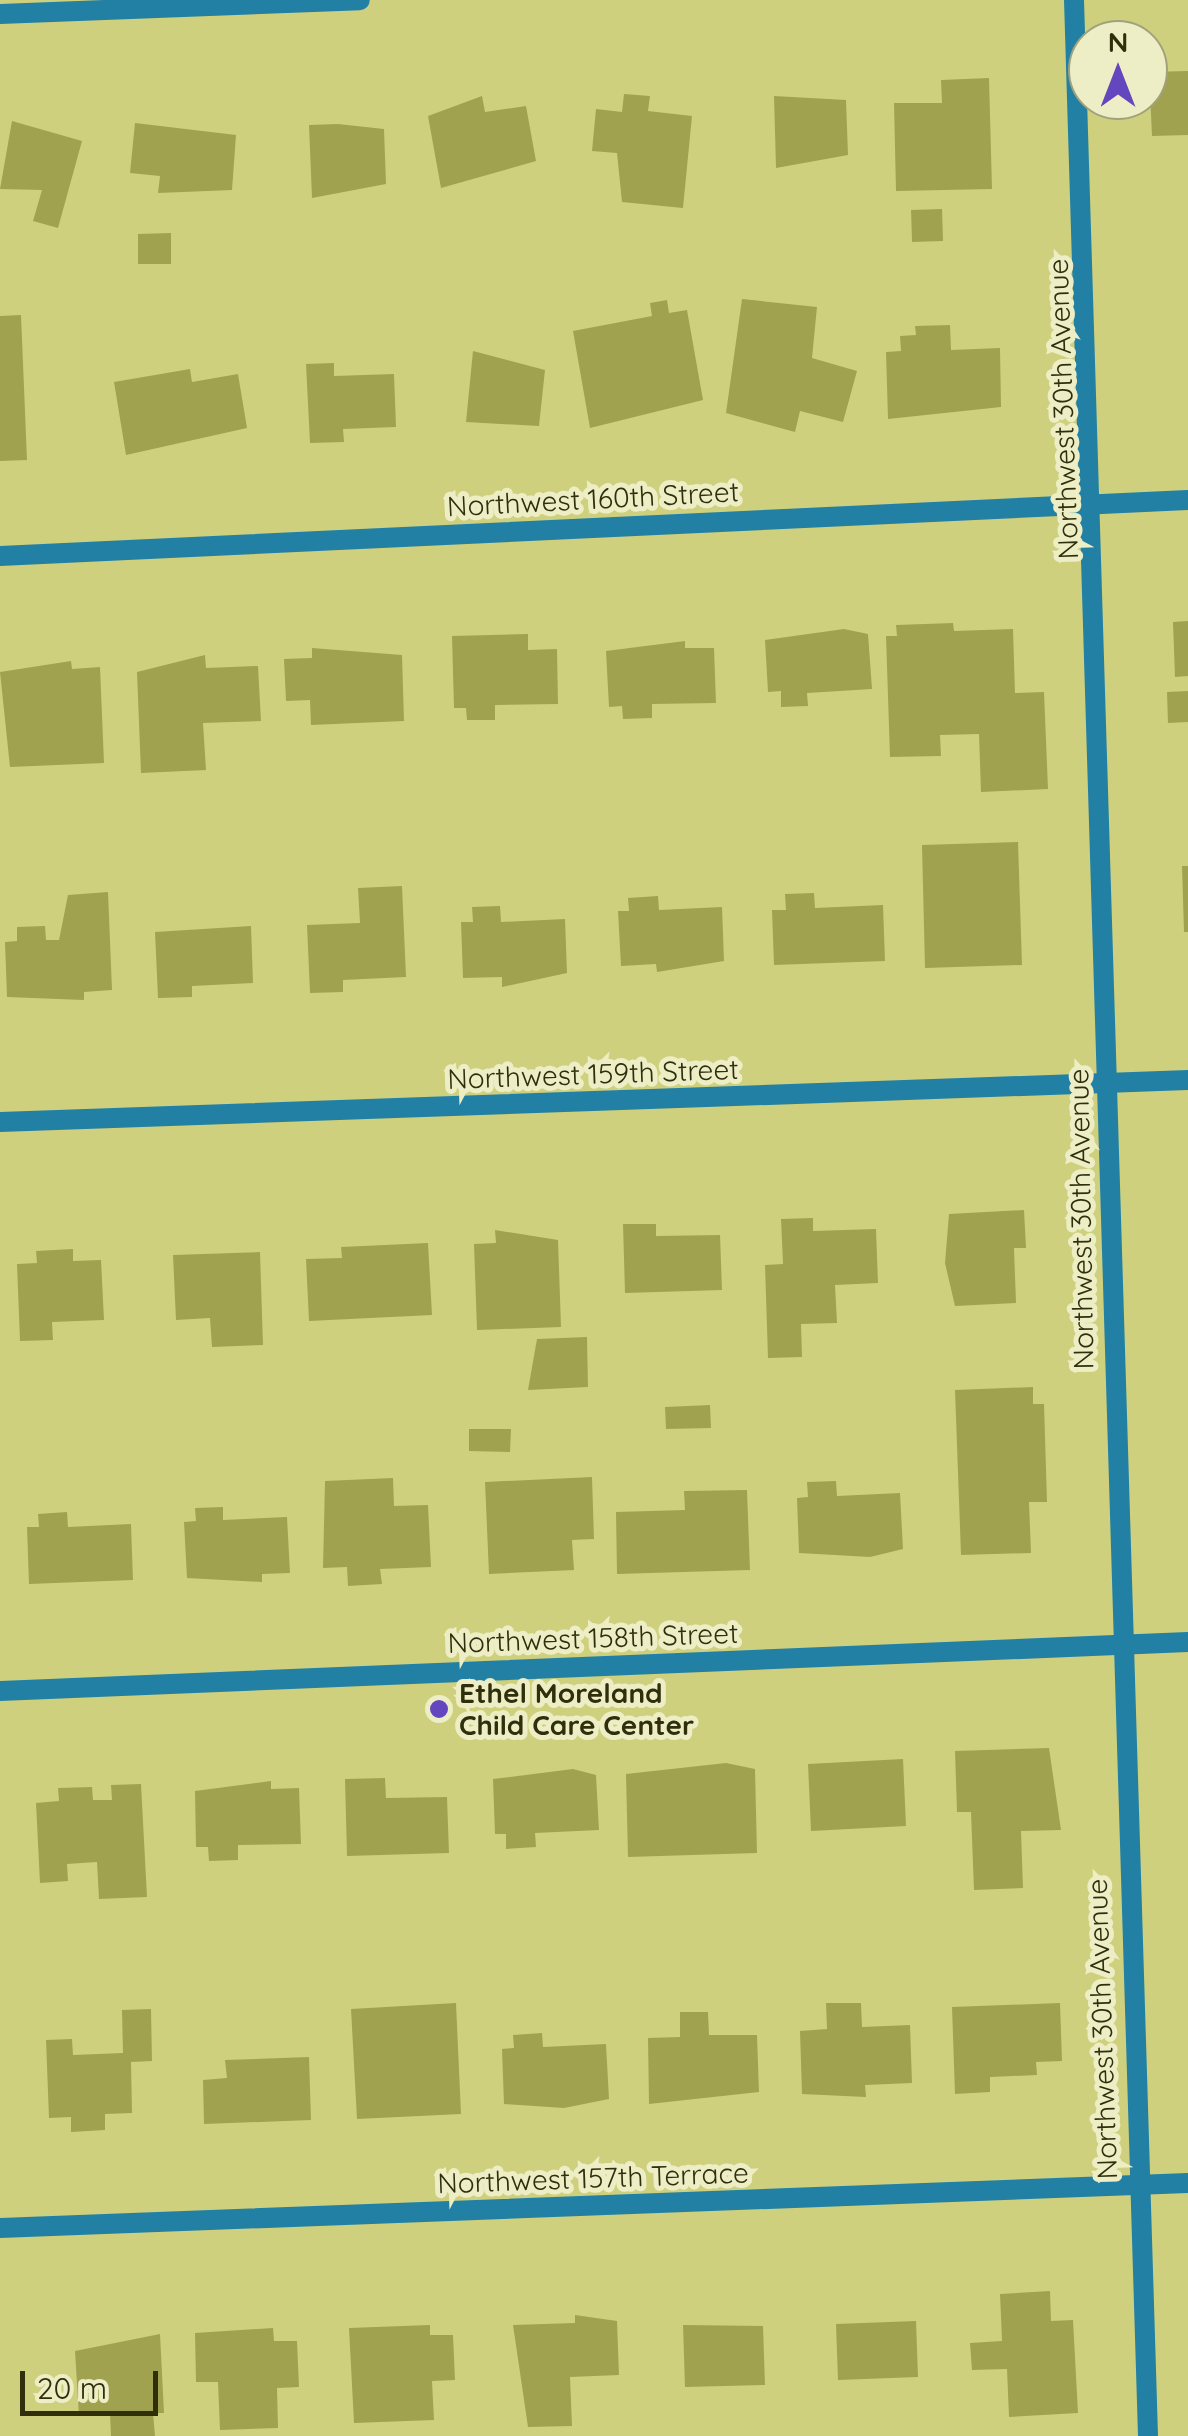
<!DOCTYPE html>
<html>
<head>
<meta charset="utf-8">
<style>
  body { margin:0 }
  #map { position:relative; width:1188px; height:2436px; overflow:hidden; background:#cfd07e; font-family:Quicksand,sans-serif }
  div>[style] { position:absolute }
  .building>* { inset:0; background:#a1a250 }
  .street>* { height:20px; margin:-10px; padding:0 10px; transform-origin:10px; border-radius:10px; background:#2180a4 }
  .dots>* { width:28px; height:28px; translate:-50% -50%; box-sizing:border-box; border:5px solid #edeec6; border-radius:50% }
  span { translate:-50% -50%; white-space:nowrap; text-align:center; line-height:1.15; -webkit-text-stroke:10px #edeec6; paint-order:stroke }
  .street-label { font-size:28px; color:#2f2f0c }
  .poi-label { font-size:28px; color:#2f2f0c; font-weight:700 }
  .left { translate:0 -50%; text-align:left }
  .north { position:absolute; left:1068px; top:20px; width:100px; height:100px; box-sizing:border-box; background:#edeec6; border:2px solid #a1a27c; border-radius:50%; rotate:0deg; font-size:28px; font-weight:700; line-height:40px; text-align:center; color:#2f2f0c }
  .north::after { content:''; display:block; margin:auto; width:35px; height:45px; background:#6446bf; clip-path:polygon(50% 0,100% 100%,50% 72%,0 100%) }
  .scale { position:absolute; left:20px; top:2371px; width:138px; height:45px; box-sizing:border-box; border:5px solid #2f2f0c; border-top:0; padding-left:12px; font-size:30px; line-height:35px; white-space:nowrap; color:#2f2f0c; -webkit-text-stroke:8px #edeec6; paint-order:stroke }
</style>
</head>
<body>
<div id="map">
  <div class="building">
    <i style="clip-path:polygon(1188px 71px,1188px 135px,1152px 136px,1149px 72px)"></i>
    <i style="clip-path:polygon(989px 78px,992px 189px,896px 191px,894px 103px,942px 103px,941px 80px)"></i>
    <i style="clip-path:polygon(624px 94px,650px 96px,648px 111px,692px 116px,683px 208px,622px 202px,617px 153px,592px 151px,596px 109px,622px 112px)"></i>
    <i style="clip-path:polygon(482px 96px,485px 112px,526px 106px,536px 161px,441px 188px,428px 116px)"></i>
    <i style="clip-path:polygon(774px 96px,846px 100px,848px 155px,776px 168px)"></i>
    <i style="clip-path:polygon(12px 121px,82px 141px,58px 228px,33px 221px,42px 190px,0 189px)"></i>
    <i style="clip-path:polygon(135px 123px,236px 135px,232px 190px,158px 193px,160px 176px,130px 173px)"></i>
    <i style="clip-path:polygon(338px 124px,384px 129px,386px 184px,312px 198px,309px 125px)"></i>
    <i style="clip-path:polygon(942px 209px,943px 241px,912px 242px,911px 210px)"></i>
    <i style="clip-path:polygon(171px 233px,171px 264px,138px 264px,138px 234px)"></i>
    <i style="clip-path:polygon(742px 299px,817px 307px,812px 358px,857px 371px,843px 422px,800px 411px,795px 432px,726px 413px)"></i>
    <i style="clip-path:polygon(667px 300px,669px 313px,687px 310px,703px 400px,590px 428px,573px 331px,652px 316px,650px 303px)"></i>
    <i style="clip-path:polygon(21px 315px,27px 460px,0 461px,0 316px)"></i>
    <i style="clip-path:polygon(950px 325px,951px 350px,1000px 348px,1001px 407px,888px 419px,886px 352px,901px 351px,900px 336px,916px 335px,915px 326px)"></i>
    <i style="clip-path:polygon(473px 351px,545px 370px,539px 426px,466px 422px)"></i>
    <i style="clip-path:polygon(334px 363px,334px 376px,394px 374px,396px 427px,343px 429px,344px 442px,310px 443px,306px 364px)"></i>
    <i style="clip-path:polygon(190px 369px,192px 382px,238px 374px,247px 428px,126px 455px,114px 382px)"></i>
    <i style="clip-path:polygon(1188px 621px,1188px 676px,1175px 677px,1173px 622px)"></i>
    <i style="clip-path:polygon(953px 623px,954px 631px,1013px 629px,1015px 693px,1044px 692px,1048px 789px,981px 792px,979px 734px,940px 735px,941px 756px,890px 757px,886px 636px,897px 636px,896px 625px)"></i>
    <i style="clip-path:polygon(844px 629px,868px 634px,872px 689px,807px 693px,808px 706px,781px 707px,781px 691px,768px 692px,765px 640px)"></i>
    <i style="clip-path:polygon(528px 634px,528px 650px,557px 649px,558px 704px,495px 705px,495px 720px,467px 720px,466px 708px,454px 708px,452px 636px)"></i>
    <i style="clip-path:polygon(685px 641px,685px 648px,714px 648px,716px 703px,652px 704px,652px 718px,623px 719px,622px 706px,609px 707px,606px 651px)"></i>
    <i style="clip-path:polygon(312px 648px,402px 655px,404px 721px,311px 725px,310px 700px,286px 701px,284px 659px,312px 658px)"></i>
    <i style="clip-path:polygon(205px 655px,206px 668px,258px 666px,261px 721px,203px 723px,206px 770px,141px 773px,137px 672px)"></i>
    <i style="clip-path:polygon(71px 661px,72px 669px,100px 667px,104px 763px,10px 767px,0 672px)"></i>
    <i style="clip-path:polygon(1188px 691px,1188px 722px,1168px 723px,1167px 692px)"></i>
    <i style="clip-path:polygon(1018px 842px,1022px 965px,925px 968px,922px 845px)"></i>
    <i style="clip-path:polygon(1182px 866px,1188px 866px,1188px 932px,1184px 932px)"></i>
    <i style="clip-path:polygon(402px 886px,406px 977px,343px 980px,343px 992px,310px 993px,307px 925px,360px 923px,358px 888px)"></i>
    <i style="clip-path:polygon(108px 892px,112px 990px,84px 992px,84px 1000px,7px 997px,5px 942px,17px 941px,17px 927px,45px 926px,46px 940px,59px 940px,68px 895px)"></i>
    <i style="clip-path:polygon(814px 893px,815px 908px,883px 905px,885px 961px,774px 965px,772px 910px,786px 910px,785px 894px)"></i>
    <i style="clip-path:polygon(658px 896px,659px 910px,722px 907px,724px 961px,657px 972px,656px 964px,621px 966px,618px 911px,629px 911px,628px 898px)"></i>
    <i style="clip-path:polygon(500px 906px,501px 922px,565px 919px,567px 973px,502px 987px,502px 977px,463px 978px,461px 922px,473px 922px,472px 907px)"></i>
    <i style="clip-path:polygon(251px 926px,253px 983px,192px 986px,192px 997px,158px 998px,155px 932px)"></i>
    <i style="clip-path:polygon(1024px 1210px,1026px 1248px,1014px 1248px,1016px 1303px,955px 1306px,945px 1263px,949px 1214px)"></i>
    <i style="clip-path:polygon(813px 1218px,813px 1231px,876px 1229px,878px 1283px,835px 1285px,837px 1323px,801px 1324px,802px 1357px,768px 1358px,765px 1265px,783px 1264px,781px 1219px)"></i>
    <i style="clip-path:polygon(623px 1224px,656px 1224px,656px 1236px,720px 1235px,722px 1290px,625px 1293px)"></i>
    <i style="clip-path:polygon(495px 1230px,558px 1240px,561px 1327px,477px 1330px,474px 1244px,496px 1243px)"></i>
    <i style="clip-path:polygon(428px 1243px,432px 1315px,309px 1321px,306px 1259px,342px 1258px,341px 1247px)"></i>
    <i style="clip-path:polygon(73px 1249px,73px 1261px,101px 1260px,104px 1320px,52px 1322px,53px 1340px,20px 1341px,17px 1264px,37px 1263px,36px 1251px)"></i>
    <i style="clip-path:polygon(260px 1252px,263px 1345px,212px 1347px,210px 1318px,176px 1320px,173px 1255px)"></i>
    <i style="clip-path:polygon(587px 1337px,588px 1387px,528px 1390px,537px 1339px)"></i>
    <i style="clip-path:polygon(1033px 1387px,1033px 1404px,1044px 1404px,1047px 1502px,1029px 1502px,1031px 1553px,961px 1555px,955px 1390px)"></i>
    <i style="clip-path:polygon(710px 1405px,711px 1428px,666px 1429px,665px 1407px)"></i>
    <i style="clip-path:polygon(469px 1429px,511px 1429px,510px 1452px,469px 1451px)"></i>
    <i style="clip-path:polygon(592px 1477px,594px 1539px,572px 1540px,574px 1570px,489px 1574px,485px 1482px)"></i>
    <i style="clip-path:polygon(393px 1478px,394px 1506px,428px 1505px,431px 1567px,380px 1569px,382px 1584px,348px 1586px,347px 1567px,323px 1568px,325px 1481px)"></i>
    <i style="clip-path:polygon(836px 1481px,837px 1496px,900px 1493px,903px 1549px,870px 1557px,799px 1553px,797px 1498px,808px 1497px,807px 1482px)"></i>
    <i style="clip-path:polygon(747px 1490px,750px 1570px,617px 1574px,616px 1512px,685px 1510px,684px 1491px)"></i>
    <i style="clip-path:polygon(223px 1507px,223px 1520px,287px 1517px,290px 1573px,262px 1574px,262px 1582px,187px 1578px,184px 1522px,196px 1521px,195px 1508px)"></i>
    <i style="clip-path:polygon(67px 1512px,68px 1527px,131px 1524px,133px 1580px,29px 1584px,27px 1527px,39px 1527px,38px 1514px)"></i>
    <i style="clip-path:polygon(1049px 1748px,1061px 1830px,1021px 1831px,1023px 1888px,974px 1890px,971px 1812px,957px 1812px,955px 1751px)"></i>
    <i style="clip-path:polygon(903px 1759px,906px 1826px,811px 1831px,808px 1764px)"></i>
    <i style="clip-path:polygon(726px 1763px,755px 1769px,757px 1853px,628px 1857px,626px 1774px)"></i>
    <i style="clip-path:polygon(573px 1769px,596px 1775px,599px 1830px,535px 1833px,536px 1847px,506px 1849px,506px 1834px,495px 1834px,493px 1779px)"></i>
    <i style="clip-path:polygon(385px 1778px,386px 1798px,447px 1797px,449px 1853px,347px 1856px,345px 1779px)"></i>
    <i style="clip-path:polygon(271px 1781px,271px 1789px,299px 1788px,301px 1844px,238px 1845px,238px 1860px,209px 1861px,208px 1847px,196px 1847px,195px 1791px)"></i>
    <i style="clip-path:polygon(141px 1784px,147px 1897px,99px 1899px,97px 1862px,67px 1864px,68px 1881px,40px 1883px,36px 1803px,59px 1801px,58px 1788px,92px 1787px,93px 1800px,112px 1800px,111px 1785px)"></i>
    <i style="clip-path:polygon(456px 2003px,461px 2114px,357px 2119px,351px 2009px)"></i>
    <i style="clip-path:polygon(826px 2003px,861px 2003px,862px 2027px,910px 2025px,912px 2083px,865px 2085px,866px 2097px,802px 2094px,800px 2031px,827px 2029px)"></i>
    <i style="clip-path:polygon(1060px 2003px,1062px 2061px,1036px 2062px,1037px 2075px,990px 2077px,990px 2092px,955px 2094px,952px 2007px)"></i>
    <i style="clip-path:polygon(151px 2009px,152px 2061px,131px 2062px,132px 2113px,105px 2114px,105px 2130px,71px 2132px,71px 2117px,49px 2118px,46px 2040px,72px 2039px,73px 2055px,123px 2053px,122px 2010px)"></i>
    <i style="clip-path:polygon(680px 2012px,708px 2012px,709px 2035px,757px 2035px,759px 2092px,649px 2104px,648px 2038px,680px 2037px)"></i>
    <i style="clip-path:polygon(542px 2033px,543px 2047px,606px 2044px,609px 2099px,564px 2108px,504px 2104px,502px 2049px,514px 2048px,513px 2035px)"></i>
    <i style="clip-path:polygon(309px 2057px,311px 2120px,204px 2124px,203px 2080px,227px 2078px,225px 2060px)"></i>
    <i style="clip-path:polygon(1050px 2291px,1051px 2321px,1073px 2320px,1078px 2413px,1009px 2417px,1007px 2369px,972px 2370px,970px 2343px,1002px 2341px,1000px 2294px)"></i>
    <i style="clip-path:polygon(575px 2315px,617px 2321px,619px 2375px,570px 2377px,572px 2426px,528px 2427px,513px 2325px,575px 2323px)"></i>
    <i style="clip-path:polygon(916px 2321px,918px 2377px,838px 2380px,836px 2324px)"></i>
    <i style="clip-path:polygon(430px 2325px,430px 2335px,453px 2335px,455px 2380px,432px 2381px,434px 2420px,354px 2423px,349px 2328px)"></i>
    <i style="clip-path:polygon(683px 2325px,763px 2326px,765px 2385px,685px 2387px)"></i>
    <i style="clip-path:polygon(273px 2328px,274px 2341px,297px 2341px,299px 2387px,277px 2388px,278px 2428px,220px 2430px,218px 2382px,196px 2382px,195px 2333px)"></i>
    <i style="clip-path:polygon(160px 2334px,164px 2413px,153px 2413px,155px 2436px,111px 2436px,110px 2414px,79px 2416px,75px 2351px)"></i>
  </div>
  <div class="street">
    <i style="left:1074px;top:0;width:2437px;rotate:88.26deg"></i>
    <i style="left:0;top:14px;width:360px;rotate:-2.2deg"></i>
    <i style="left:0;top:556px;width:1189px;rotate:-2.7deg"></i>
    <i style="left:0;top:1122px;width:1189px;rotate:-2.02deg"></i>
    <i style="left:0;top:1691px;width:1189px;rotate:-2.36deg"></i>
    <i style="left:0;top:2228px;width:1189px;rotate:-2.17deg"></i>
  </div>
  <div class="dots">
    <i style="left:439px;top:1709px;background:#6446bf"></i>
  </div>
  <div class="street-label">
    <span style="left:1063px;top:409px;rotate:-92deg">Northwest 30th Avenue</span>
    <span style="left:593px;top:499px;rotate:-3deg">Northwest 160th Street</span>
    <span style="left:593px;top:1074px;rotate:-2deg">Northwest 159th Street</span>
    <span style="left:1081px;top:1219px;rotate:-91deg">Northwest 30th Avenue</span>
    <span style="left:593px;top:1638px;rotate:-2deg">Northwest 158th Street</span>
    <span style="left:1102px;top:2029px;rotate:-92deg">Northwest 30th Avenue</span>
    <span style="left:593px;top:2178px;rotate:-2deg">Northwest 157th Terrace</span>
  </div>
  <div class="poi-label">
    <span class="left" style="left:459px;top:1709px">Ethel Moreland<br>Child Care Center</span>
  </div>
  <div class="north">N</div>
  <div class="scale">20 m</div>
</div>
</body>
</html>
